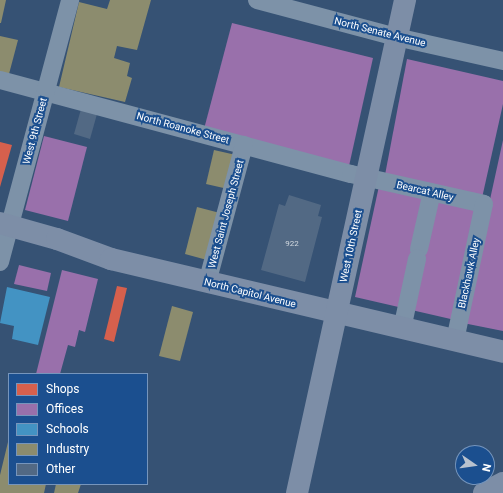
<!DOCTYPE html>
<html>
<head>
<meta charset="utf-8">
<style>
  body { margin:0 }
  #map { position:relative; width:503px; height:493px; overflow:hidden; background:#365274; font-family:Roboto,sans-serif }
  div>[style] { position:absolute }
  .shops>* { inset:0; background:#d6604d }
  .offices>* { inset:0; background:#9970ab }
  .schools>* { inset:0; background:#4393c3 }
  .industry>* { inset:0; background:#8c8c6e }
  .building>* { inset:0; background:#526984 }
  .minor>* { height:18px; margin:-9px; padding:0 9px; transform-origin:9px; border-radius:9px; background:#7d92a8 }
  .major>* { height:22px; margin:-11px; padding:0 11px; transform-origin:11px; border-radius:11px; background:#7d8ea7 }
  span { translate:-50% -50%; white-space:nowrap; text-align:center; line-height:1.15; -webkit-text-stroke:4px #1b4f8f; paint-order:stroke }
  .number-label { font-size:8px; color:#d4dae0 }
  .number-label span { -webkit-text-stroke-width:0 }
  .street-label { font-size:10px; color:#fff }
  .legend { position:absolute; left:8px; top:373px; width:140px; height:112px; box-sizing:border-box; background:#1b4f8f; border:1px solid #7695bc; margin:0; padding:5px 7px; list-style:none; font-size:12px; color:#fff }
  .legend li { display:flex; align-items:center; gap:8px; height:20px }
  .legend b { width:20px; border:1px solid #7695bc }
  .north { position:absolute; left:455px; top:445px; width:40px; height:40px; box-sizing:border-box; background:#1b4f8f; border:1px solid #7695bc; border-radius:50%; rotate:103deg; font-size:11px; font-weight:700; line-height:16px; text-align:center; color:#fff }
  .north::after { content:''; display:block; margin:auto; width:14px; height:18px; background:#b9c2ce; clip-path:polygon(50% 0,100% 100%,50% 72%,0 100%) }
</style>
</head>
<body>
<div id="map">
  <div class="shops">
    <i style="clip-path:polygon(0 142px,12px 145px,0 187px)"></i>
    <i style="clip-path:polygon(117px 286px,127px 288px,114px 342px,104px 339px)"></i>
  </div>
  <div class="offices">
    <i style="clip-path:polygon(232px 23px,373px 58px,349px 166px,204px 129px)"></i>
    <i style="clip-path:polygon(407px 59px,503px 81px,503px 104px,482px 198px,385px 175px)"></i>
    <i style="clip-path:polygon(44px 136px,87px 147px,68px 221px,25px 210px)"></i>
    <i style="clip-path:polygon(503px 140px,503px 331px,463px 323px)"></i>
    <i style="clip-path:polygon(379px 186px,480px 208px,455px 320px,355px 297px)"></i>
    <i style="clip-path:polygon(19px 265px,51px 273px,47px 291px,14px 284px)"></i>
    <i style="clip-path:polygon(62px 270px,98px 279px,85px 332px,79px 330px,75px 347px,68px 345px,60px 374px,36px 374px)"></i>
  </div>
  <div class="schools">
    <i style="clip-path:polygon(7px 287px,50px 297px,38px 345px,12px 339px,14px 326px,0 323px)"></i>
  </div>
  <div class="industry">
    <i style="clip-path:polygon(0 0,6px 0,1px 23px,0 23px)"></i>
    <i style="clip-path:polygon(110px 0,151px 0,137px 50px,117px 46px,114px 58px,130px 63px,127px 76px,132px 78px,125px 102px,59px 87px,79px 2px,107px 9px)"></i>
    <i style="clip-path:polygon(0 36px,18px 40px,9px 74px,0 72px)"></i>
    <i style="clip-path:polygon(214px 150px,236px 155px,228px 189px,206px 184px)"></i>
    <i style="clip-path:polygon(197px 207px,220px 213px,207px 260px,185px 254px)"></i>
    <i style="clip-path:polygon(172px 306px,193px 312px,180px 361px,159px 356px)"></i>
    <i style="clip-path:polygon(8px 442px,9px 484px,46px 484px,44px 493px,0 493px,0 475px)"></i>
    <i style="clip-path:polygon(56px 484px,81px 484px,78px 493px,54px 493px)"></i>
  </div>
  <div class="building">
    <i style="clip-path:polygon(81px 109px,97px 114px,90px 139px,74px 134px)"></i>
    <i style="clip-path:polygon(289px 195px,321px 205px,318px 216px,322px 217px,305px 282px,261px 270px,279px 204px,285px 206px)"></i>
  </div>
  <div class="minor">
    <i style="left:257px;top:0;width:144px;rotate:14.9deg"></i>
    <i style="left:396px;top:37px;width:110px;rotate:12.6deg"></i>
    <i style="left:0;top:80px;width:363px;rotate:15deg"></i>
    <i style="left:351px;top:174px;width:136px;rotate:12.7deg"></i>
    <i style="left:484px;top:204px;width:140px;rotate:102deg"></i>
    <i style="left:419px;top:249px;width:58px;rotate:-77.2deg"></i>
    <i style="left:0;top:262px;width:271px;rotate:-75deg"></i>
    <i style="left:207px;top:283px;width:143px;rotate:-75deg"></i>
    <i style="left:402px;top:329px;width:72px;rotate:-77.9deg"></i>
  </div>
  <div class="major">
    <i style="left:0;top:223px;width:59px;rotate:15.7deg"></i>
    <i style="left:57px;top:239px;width:58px;rotate:20.3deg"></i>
    <i style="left:111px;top:259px;width:403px;rotate:13.3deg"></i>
    <i style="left:297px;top:493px;width:505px;rotate:-77.64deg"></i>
    <i style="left:484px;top:493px;width:21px;rotate:-28deg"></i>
  </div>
  <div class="number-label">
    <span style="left:292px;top:244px">922</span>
  </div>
  <div class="street-label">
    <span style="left:380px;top:32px;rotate:14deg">North Senate Avenue</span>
    <span style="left:183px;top:128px;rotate:15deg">North Roanoke Street</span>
    <span style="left:35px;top:131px;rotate:-75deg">West 9th Street</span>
    <span style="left:425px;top:191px;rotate:13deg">Bearcat Alley</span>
    <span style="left:226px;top:214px;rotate:-75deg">West Saint Joseph Street</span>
    <span style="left:351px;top:246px;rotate:-78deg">West 10th Street</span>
    <span style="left:469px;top:273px;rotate:-78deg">Blackhawk Alley</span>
    <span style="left:250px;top:293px;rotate:14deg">North Capitol Avenue</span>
  </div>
  <ul class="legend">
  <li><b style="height:11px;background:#d6604d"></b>Shops</li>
  <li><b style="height:11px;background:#9970ab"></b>Offices</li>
  <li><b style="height:11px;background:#4393c3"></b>Schools</li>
  <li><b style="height:11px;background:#8c8c6e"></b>Industry</li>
  <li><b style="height:11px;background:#526984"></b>Other</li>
  </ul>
  <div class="north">N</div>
</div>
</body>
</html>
